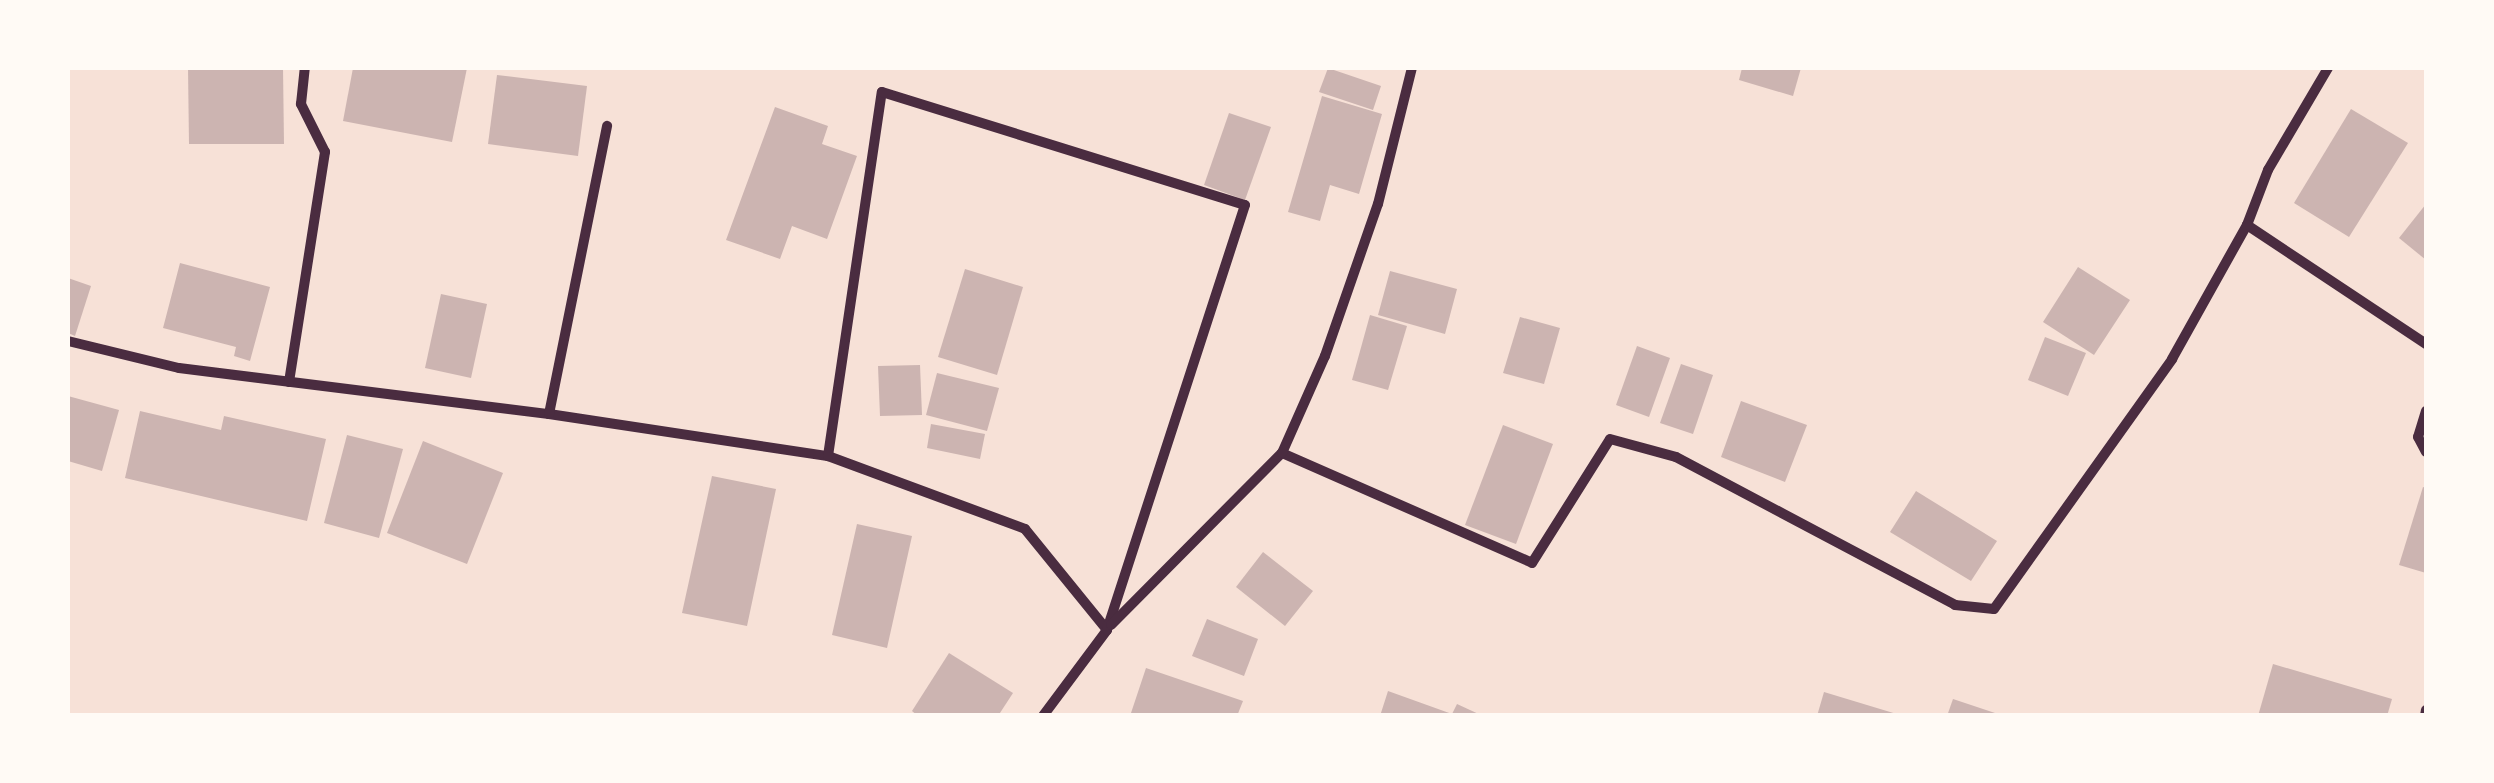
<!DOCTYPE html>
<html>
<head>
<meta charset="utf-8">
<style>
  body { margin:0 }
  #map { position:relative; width:2494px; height:783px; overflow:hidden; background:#f7e1d7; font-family:"Source Serif 4",serif }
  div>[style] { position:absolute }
  .building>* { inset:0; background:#ccb4b1 }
  .minor>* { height:10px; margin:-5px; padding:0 5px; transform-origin:5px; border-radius:5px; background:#4a2c40 }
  span { translate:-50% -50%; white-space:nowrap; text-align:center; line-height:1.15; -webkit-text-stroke:10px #fffaf5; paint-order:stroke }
  .frame { position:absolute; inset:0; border:70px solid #fffaf5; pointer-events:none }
</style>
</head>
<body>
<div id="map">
  <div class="building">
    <i style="clip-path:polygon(188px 68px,283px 68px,284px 144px,189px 144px)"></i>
    <i style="clip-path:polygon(353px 68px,467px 68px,452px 142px,343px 121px)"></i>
    <i style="clip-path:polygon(1328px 68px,1381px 86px,1373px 110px,1319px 92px)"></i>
    <i style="clip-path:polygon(1742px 68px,1801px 68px,1793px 96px,1739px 80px)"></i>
    <i style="clip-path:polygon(497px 75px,587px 86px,578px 156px,488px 144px)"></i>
    <i style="clip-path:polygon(1322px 96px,1382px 114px,1359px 194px,1330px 185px,1320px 221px,1288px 212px)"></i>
    <i style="clip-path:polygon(775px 107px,828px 126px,822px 144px,857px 156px,827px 239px,792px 226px,780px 259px,726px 240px)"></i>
    <i style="clip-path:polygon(2351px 109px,2408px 143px,2349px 237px,2294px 203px)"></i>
    <i style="clip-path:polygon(1229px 113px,1271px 127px,1245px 200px,1204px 185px)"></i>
    <i style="clip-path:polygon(2426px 204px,2426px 260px,2399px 238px)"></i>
    <i style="clip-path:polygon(180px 263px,270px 287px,250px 361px,234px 356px,236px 347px,163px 328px)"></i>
    <i style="clip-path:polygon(2078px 267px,2130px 300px,2094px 355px,2043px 322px)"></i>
    <i style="clip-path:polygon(965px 269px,1023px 287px,997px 375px,938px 357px)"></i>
    <i style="clip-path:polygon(1390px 271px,1457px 289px,1445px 334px,1378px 315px)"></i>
    <i style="clip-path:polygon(68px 278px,91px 286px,75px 336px,68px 333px)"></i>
    <i style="clip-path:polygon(441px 294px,487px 304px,471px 378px,425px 368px)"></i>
    <i style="clip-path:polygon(1370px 315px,1407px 326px,1388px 390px,1352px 380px)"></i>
    <i style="clip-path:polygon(1520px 317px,1560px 328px,1544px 384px,1503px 373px)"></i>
    <i style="clip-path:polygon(2045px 337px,2086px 353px,2068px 396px,2028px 380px)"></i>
    <i style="clip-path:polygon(1637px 346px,1670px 358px,1649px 417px,1616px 405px)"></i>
    <i style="clip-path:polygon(1681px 364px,1713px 375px,1693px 434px,1660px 423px)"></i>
    <i style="clip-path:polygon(920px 365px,922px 415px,880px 416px,878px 366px)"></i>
    <i style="clip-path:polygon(937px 373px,999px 388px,987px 431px,926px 415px)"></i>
    <i style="clip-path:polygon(68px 396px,119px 410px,102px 471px,68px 461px)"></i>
    <i style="clip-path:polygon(1741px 401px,1807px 425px,1785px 482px,1721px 457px)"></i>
    <i style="clip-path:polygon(140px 411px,221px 430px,224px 416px,326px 439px,307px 521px,125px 478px)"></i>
    <i style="clip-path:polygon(931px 424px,985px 434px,980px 459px,927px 448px)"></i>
    <i style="clip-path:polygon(1503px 425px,1553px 444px,1516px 544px,1465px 525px)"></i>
    <i style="clip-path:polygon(347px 435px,403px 449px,379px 538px,324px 523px)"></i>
    <i style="clip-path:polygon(423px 441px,503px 473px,467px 564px,387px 533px)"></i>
    <i style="clip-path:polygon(712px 476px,776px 489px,747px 626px,682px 613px)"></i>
    <i style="clip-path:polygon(2423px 487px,2426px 488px,2426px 573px,2399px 565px)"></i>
    <i style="clip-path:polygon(1916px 491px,1997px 541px,1971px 581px,1890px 532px)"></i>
    <i style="clip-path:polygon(857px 524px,912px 536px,887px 648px,832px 635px)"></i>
    <i style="clip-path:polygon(1263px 552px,1313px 591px,1285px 626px,1236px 587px)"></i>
    <i style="clip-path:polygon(1207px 619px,1258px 639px,1244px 676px,1192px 656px)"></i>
    <i style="clip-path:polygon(949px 653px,1013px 693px,998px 716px,918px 716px,912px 711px)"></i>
    <i style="clip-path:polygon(2273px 664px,2392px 699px,2387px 716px,2258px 716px)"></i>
    <i style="clip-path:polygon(1146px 668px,1243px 701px,1237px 716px,1130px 716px)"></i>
    <i style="clip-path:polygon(1388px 691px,1452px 714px,1457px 704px,1483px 716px,1380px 716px)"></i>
    <i style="clip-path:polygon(1824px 692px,1900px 715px,1900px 716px,1817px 716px)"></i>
    <i style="clip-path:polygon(1953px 699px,2001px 715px,2000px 716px,1947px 716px)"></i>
  </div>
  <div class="minor">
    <i style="left:2328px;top:68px;width:118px;rotate:120.5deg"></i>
    <i style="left:2268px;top:170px;width:59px;rotate:110.9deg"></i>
    <i style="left:2247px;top:225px;width:215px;rotate:33.6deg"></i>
    <i style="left:68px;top:341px;width:114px;rotate:13.7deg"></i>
    <i style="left:179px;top:368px;width:373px;rotate:7.1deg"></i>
    <i style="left:549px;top:414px;width:282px;rotate:8.6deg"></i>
    <i style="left:828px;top:456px;width:210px;rotate:20.3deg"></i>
    <i style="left:1025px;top:529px;width:130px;rotate:50.9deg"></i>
    <i style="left:1107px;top:630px;width:107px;rotate:126.7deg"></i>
    <i style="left:289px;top:382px;width:233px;rotate:-81.1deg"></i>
    <i style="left:325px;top:152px;width:54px;rotate:-116.6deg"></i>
    <i style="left:301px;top:104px;width:36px;rotate:-84deg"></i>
    <i style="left:2426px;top:411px;width:27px;rotate:107deg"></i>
    <i style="left:2418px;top:437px;width:17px;rotate:62deg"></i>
    <i style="left:549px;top:414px;width:294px;rotate:-78.6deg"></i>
    <i style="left:1282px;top:453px;width:273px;rotate:23.7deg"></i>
    <i style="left:1532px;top:563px;width:146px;rotate:-57.8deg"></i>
    <i style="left:1610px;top:439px;width:68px;rotate:15.3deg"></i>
    <i style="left:1676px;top:457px;width:316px;rotate:27.9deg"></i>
    <i style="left:1955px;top:605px;width:39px;rotate:6deg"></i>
    <i style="left:1994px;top:609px;width:307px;rotate:-54.5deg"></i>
    <i style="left:2172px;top:359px;width:154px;rotate:-60.8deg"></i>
    <i style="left:828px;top:456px;width:368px;rotate:-81.6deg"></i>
    <i style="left:882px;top:92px;width:380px;rotate:17.3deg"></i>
    <i style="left:1245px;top:205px;width:447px;rotate:108deg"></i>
    <i style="left:1111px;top:625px;width:243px;rotate:-45.2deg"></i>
    <i style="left:1282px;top:453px;width:106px;rotate:-66.1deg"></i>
    <i style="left:1325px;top:356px;width:161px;rotate:-70.8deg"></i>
    <i style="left:1378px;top:204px;width:140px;rotate:-76deg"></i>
    <i style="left:2425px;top:716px;width:6px;rotate:-81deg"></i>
  </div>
  <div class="frame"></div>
</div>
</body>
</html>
